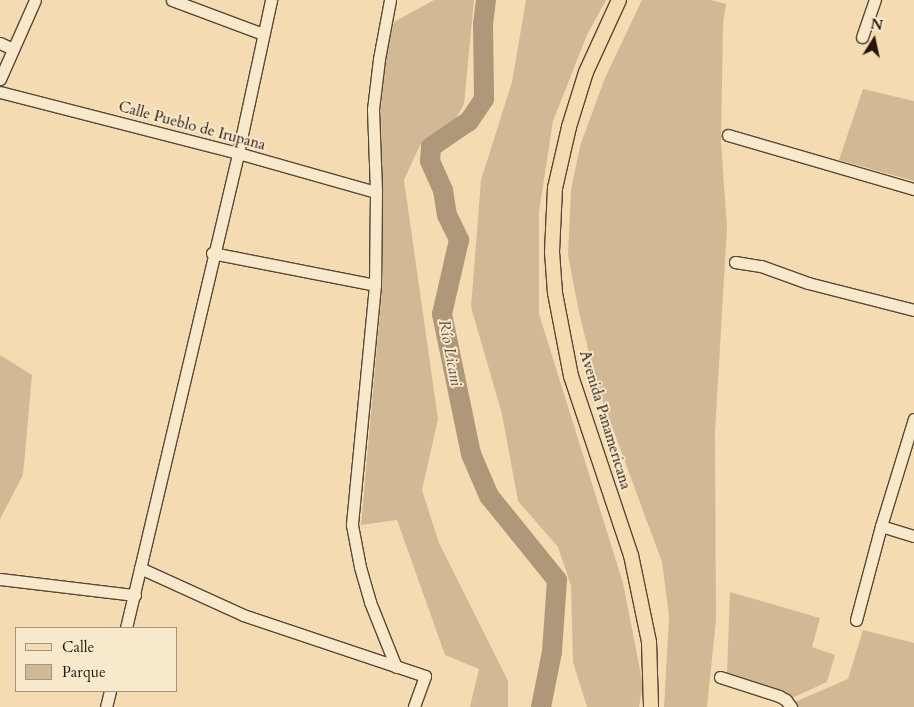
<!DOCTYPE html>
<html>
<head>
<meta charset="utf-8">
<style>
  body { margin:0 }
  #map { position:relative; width:914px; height:707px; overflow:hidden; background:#f5dbb1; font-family:Cardo,serif }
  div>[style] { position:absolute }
  .green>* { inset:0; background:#d2b995 }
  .river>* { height:20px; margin:-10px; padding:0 10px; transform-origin:10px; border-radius:10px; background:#af977a }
  .roads { filter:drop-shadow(1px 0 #5a4637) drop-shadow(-1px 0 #5a4637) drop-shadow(0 1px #5a4637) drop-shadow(0 -1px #5a4637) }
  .minor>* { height:11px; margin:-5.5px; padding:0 5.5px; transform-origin:5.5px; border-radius:5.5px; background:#f8e8cc }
  .major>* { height:14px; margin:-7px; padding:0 7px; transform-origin:7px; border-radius:7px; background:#f5dbb1 }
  span { translate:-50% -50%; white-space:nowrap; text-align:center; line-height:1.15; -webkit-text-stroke:4px #f8e8cc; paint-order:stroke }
  .street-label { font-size:15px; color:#26140e }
  .water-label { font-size:16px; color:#5d4839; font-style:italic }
  .legend { position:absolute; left:15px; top:627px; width:162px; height:65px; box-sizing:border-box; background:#f8e8cc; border:1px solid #a49380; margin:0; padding:6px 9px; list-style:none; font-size:15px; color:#26140e }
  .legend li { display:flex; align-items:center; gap:10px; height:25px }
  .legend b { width:25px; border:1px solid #a49380 }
  .north { position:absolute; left:849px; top:15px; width:50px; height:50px; -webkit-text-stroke:4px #f8e8cc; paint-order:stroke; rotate:10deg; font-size:14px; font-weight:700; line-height:20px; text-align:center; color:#26140e }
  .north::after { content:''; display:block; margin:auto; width:18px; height:22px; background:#26140e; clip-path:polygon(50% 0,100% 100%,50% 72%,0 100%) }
</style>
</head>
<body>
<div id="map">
  <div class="green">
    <i style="clip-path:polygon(434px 0,474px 0,464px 104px,455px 120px,420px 145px,404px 180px,438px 419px,422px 490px,439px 543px,508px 681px,508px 707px,470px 707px,479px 669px,445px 655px,397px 520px,361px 525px,383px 279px,381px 110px,386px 57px,394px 22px)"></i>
    <i style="clip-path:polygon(526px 0,606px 0,587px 35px,553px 121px,539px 212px,539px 314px,623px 583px,643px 685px,639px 707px,587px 707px,573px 662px,571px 586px,558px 547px,518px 501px,502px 414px,471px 307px,481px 180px,512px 82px)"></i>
    <i style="clip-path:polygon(642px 0,710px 0,726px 4px,723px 24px,721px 142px,727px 227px,715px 432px,716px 620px,707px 707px,664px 707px,669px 616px,662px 562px,597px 386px,579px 312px,568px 255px,571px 190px,580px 146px,605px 78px)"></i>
    <i style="clip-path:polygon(863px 89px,914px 101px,914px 181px,839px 160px)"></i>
    <i style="clip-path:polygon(0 355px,32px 375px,23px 475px,0 519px)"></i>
    <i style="clip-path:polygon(730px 592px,820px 618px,812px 647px,835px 655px,827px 682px,792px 698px,783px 691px,727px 673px)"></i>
    <i style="clip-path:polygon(863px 630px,914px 643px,914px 707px,797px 707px,795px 702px,848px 679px)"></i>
  </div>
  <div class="river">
    <i style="left:486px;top:0;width:23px;rotate:97deg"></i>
    <i style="left:483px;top:23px;width:76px;rotate:89.2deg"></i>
    <i style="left:484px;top:99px;width:27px;rotate:124deg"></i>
    <i style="left:469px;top:121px;width:46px;rotate:145.6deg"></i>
    <i style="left:431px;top:147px;width:14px;rotate:94deg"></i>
    <i style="left:430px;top:161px;width:32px;rotate:66deg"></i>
    <i style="left:443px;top:190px;width:25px;rotate:81deg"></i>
    <i style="left:447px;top:215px;width:28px;rotate:64deg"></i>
    <i style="left:459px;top:240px;width:76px;rotate:102.9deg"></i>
    <i style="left:442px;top:314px;width:143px;rotate:78.3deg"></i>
    <i style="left:471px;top:454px;width:46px;rotate:66.8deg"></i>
    <i style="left:489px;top:496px;width:108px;rotate:51deg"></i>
    <i style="left:557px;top:580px;width:72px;rotate:94deg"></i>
    <i style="left:552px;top:652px;width:56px;rotate:101.3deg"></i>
  </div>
  <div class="roads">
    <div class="minor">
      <i style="left:172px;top:0;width:97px;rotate:20.5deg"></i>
      <i style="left:390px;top:0;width:60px;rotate:100.6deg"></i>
      <i style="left:379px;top:59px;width:50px;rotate:96.8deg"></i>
      <i style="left:373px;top:109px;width:83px;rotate:87.9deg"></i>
      <i style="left:376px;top:192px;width:93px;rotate:90.6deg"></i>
      <i style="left:375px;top:285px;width:241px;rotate:95.5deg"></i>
      <i style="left:352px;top:525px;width:43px;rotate:79.2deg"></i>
      <i style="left:360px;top:567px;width:36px;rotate:74deg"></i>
      <i style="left:370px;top:602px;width:70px;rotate:68.2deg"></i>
      <i style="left:862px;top:37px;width:39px;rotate:-71deg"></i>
      <i style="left:0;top:43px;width:14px;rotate:25deg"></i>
      <i style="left:0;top:79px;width:86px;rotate:-66.1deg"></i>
      <i style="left:0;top:92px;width:246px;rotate:14.4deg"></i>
      <i style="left:238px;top:153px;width:143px;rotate:15.8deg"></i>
      <i style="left:728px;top:135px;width:194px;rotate:16.2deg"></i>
      <i style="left:212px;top:253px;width:166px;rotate:11.1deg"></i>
      <i style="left:735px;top:262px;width:26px;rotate:9deg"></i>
      <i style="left:761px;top:266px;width:50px;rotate:19.9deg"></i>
      <i style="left:808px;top:283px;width:109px;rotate:14.3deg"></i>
      <i style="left:881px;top:526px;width:34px;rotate:17deg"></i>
      <i style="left:140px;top:568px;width:113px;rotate:24.5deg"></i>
      <i style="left:243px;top:615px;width:192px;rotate:18.5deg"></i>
      <i style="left:425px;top:676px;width:33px;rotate:110deg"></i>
      <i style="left:0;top:579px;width:136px;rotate:6.8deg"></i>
      <i style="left:856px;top:620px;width:97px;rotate:-75.1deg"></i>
      <i style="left:881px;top:526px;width:112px;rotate:-72.9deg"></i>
      <i style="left:126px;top:628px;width:488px;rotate:-76.7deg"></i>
      <i style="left:238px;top:153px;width:157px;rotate:-77.8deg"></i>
      <i style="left:720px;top:677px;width:62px;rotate:17.9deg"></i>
      <i style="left:779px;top:696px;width:8px;rotate:30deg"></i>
      <i style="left:786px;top:700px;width:9px;rotate:54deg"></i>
      <i style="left:106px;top:707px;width:16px;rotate:-76deg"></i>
    </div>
    <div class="major">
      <i style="left:619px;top:0;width:79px;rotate:114.6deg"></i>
      <i style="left:586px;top:72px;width:58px;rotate:107.2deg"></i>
      <i style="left:569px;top:127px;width:63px;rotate:102.9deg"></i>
      <i style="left:555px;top:188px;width:64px;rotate:92.7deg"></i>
      <i style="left:552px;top:252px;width:41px;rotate:85.8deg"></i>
      <i style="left:555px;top:293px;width:85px;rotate:79.1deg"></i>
      <i style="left:571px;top:376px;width:189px;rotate:71.5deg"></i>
      <i style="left:631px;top:555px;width:89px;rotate:78.3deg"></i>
      <i style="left:649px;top:642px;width:65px;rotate:88.2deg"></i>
    </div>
  </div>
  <div class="street-label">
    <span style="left:192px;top:126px;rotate:15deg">Calle Pueblo de Irupana</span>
    <span style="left:605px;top:420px;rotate:73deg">Avenida Panamericana</span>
  </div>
  <div class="water-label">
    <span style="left:450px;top:353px;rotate:79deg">Río Licani</span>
  </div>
  <ul class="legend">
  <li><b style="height:6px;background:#f5dbb1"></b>Calle</li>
  <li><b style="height:14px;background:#d2b995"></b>Parque</li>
  </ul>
  <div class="north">N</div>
</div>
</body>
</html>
